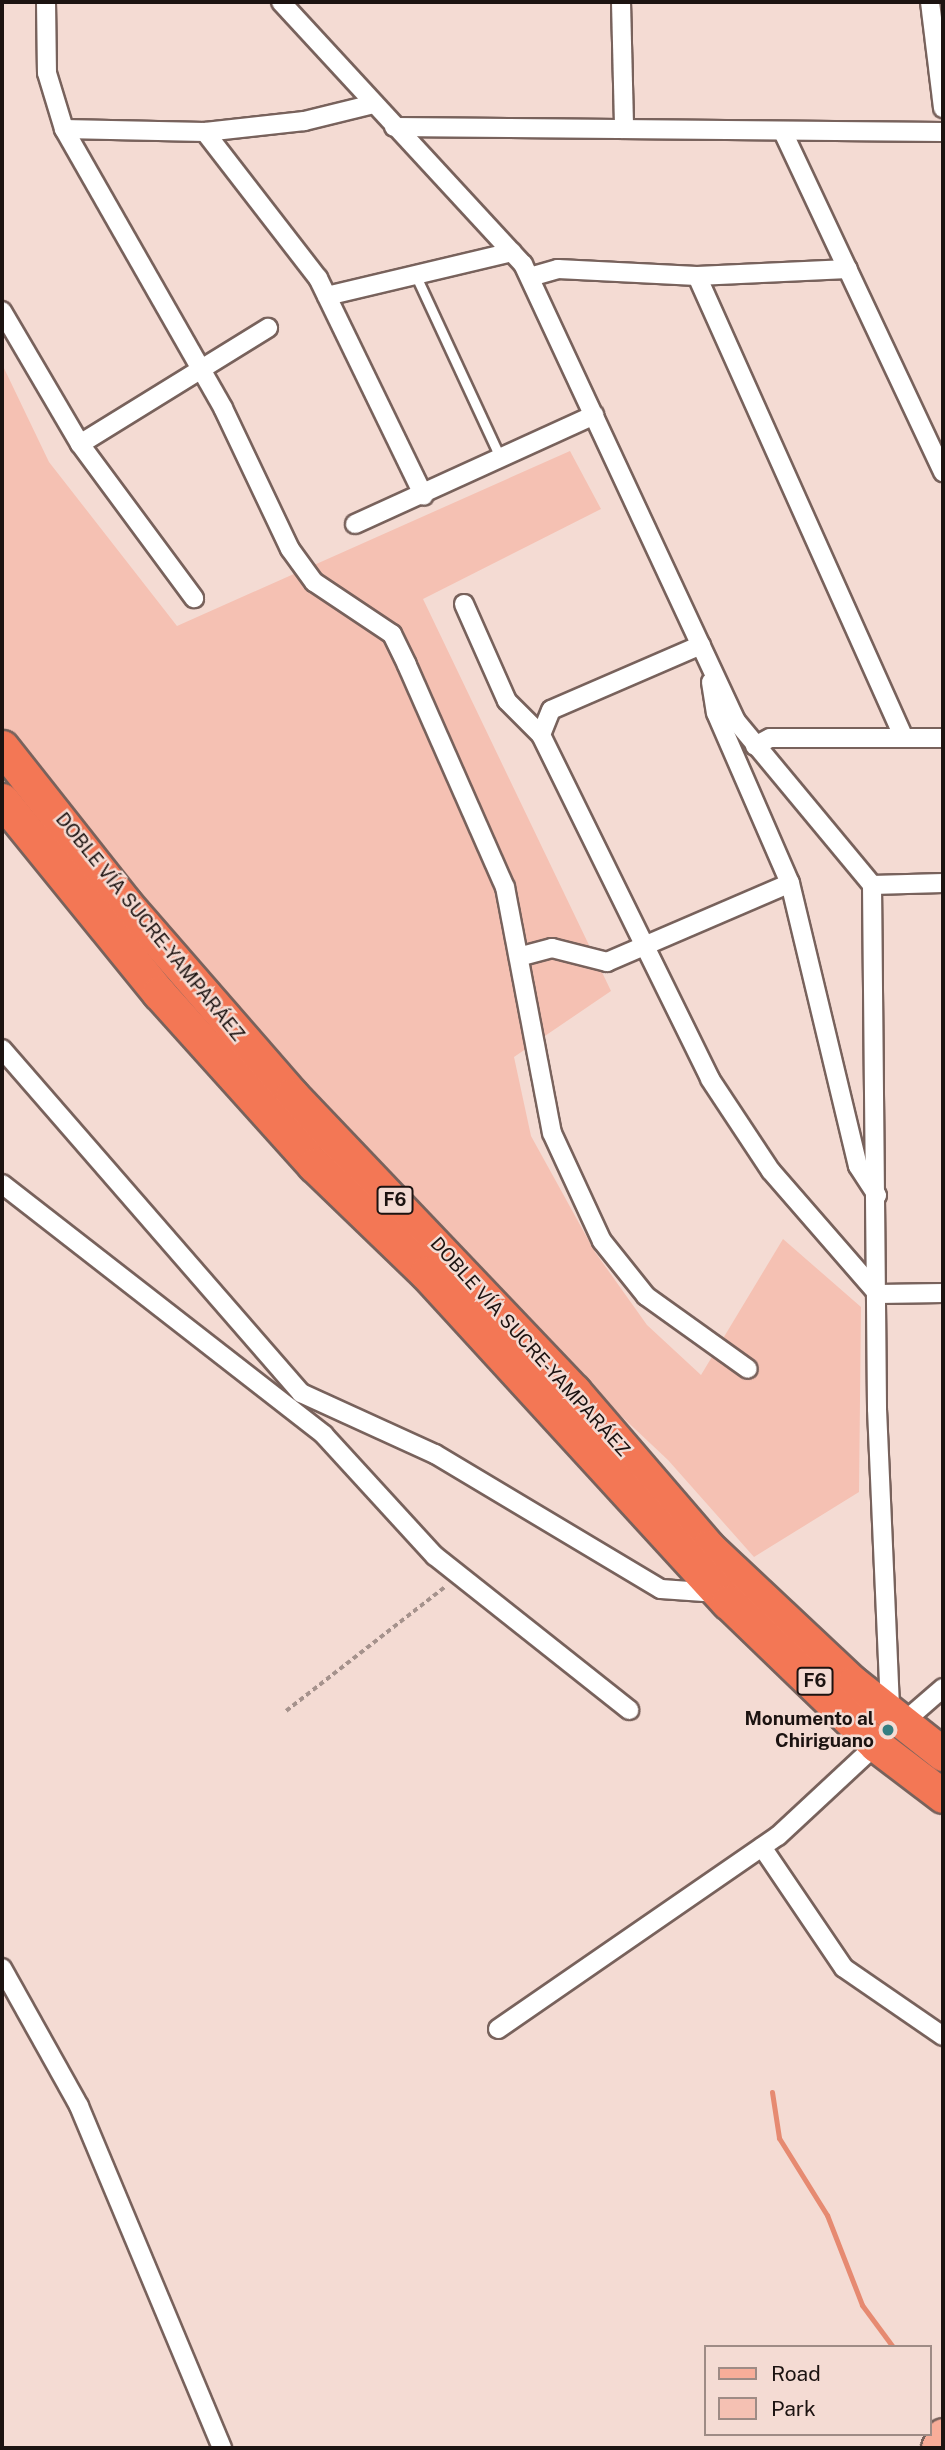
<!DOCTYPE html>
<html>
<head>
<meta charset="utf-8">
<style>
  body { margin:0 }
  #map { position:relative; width:945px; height:2450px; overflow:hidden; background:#f4dbd3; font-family:"Public Sans",sans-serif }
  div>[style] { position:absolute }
  .green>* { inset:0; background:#f5c1b3 }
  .stream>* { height:5px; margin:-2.5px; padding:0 2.5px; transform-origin:2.5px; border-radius:2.5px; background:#e68a71 }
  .path>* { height:3.5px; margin-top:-1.75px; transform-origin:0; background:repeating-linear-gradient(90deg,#a5928c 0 5px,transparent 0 8.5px) }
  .roads { filter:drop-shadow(2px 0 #78625c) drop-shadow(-2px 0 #78625c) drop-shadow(0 2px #78625c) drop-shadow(0 -2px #78625c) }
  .lane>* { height:9px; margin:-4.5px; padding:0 4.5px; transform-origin:4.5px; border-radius:4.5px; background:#fff }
  .street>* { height:18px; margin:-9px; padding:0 9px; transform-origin:9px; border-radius:9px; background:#fff }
  .primary>* { height:30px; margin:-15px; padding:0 15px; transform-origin:15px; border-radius:15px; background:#f8ad99 }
  .highway>* { height:33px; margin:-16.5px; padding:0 16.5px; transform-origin:16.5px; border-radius:16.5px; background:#f37755 }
  .dots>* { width:19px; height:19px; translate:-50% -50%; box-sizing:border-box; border:4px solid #f4dbd3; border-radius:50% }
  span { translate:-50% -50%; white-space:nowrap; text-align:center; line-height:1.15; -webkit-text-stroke:5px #f4dbd3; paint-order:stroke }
  .shield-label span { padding:2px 5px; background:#f4dbd3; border:2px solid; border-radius:5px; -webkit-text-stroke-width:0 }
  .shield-label { font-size:18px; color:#1c1311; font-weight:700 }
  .street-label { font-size:19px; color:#1c1311 }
  .poi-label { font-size:19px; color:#1c1311; font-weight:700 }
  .right { translate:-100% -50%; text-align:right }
  .frame { position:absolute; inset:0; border:4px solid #1c1311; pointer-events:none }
  .legend { position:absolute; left:704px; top:2345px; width:228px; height:91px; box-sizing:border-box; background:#f4dbd3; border:2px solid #9e8b85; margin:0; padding:9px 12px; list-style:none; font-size:21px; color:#1c1311 }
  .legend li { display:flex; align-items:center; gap:14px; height:35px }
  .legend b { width:35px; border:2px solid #9e8b85 }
</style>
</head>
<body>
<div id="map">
  <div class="green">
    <i style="clip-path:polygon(2px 364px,49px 462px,177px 626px,570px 451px,601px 509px,423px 599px,611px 991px,514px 1057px,531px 1136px,595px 1252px,647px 1325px,701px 1375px,783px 1239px,861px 1307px,859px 1492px,754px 1557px,668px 1460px,433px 1239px,2px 755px)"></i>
  </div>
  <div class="stream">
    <i style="left:772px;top:2092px;width:47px;rotate:81.3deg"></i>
    <i style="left:779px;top:2138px;width:91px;rotate:58.1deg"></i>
    <i style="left:827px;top:2215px;width:97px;rotate:68.7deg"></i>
    <i style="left:862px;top:2305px;width:52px;rotate:53.6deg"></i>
  </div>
  <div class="path">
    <i style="left:286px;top:1711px;width:203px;rotate:-38deg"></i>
  </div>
  <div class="roads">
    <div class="lane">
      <i style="left:415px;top:274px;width:204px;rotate:65.1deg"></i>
    </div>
    <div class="street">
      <i style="left:46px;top:2px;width:71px;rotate:89.2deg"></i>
      <i style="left:47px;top:73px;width:59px;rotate:73.1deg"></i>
      <i style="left:64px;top:129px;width:321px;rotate:60.3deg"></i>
      <i style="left:223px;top:408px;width:156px;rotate:64.6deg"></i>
      <i style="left:290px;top:549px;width:41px;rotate:54deg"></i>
      <i style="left:314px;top:582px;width:94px;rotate:33.7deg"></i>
      <i style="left:392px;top:634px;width:34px;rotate:64deg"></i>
      <i style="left:407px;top:665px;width:243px;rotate:66.2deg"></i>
      <i style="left:505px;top:887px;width:250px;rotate:79.2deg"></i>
      <i style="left:552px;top:1133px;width:119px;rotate:65.2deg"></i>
      <i style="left:602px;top:1241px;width:70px;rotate:51.3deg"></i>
      <i style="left:646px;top:1296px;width:125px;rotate:35.6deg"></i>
      <i style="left:281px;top:2px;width:357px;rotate:47.3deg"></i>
      <i style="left:523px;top:264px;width:504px;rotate:65.01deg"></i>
      <i style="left:736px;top:721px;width:213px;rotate:50.3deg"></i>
      <i style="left:872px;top:885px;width:524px;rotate:89.45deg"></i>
      <i style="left:877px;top:1409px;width:300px;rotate:87.5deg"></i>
      <i style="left:621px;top:2px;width:127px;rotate:88.6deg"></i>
      <i style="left:930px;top:2px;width:107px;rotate:83deg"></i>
      <i style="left:394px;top:127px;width:549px;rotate:0.52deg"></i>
      <i style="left:64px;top:129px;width:141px;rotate:1.2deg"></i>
      <i style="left:205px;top:132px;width:100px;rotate:-6.3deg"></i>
      <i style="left:304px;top:121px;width:71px;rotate:-13.8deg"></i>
      <i style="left:205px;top:132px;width:185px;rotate:52.3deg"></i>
      <i style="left:318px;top:278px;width:242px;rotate:64.1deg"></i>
      <i style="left:783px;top:132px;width:376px;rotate:64.8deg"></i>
      <i style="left:697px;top:276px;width:506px;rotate:65.87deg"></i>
      <i style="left:530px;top:277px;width:29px;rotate:-16deg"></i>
      <i style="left:558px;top:269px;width:139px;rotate:2.9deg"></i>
      <i style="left:697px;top:276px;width:151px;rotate:-2.7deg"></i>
      <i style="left:327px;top:296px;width:190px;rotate:-13.4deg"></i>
      <i style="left:2px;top:311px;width:154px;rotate:59.6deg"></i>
      <i style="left:80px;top:444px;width:192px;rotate:53.5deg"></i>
      <i style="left:80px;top:444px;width:221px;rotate:-31.7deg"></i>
      <i style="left:355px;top:524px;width:263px;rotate:-24.5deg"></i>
      <i style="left:464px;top:604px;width:106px;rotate:66.1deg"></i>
      <i style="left:507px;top:701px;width:48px;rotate:45deg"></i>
      <i style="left:701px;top:645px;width:163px;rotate:156.6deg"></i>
      <i style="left:551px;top:710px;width:27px;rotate:112deg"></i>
      <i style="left:541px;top:735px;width:383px;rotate:63.8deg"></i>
      <i style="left:710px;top:1079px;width:110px;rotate:56.5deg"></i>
      <i style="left:771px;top:1171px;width:163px;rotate:49deg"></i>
      <i style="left:878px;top:1294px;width:65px;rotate:-0.9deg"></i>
      <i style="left:711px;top:682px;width:31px;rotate:81deg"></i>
      <i style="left:716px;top:713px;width:185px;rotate:66.5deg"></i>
      <i style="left:790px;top:883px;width:291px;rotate:76.5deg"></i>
      <i style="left:858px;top:1166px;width:35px;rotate:57deg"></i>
      <i style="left:755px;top:746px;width:17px;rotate:-28deg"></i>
      <i style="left:770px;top:738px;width:173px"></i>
      <i style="left:872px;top:885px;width:71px;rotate:-1.6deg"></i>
      <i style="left:522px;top:956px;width:31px;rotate:-15deg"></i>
      <i style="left:552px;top:948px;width:57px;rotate:14.3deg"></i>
      <i style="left:607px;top:962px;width:199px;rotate:-23.3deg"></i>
      <i style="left:2px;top:1049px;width:456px;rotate:49deg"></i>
      <i style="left:301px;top:1393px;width:147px;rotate:24.5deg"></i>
      <i style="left:435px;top:1454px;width:263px;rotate:30.9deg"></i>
      <i style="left:661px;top:1589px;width:57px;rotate:4deg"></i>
      <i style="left:2px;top:1184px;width:408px;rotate:37.9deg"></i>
      <i style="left:324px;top:1435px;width:164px;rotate:47.5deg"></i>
      <i style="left:435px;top:1556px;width:248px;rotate:38.4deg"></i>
      <i style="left:906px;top:1720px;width:49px;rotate:-40.9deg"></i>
      <i style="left:762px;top:1847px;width:146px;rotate:55.9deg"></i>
      <i style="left:844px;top:1968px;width:120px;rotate:34.5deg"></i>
      <i style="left:2px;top:1968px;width:158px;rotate:60.8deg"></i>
      <i style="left:79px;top:2106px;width:371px;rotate:67.3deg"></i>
      <i style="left:498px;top:2029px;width:340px;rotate:-34.6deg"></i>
      <i style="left:778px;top:1836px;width:134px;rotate:-42.9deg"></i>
    </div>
    <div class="primary">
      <i style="left:937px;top:2448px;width:15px;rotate:-67deg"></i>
    </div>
    <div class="highway">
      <i style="left:2px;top:747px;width:199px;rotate:51.7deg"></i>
      <i style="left:125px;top:903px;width:254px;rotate:49deg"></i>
      <i style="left:292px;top:1095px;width:409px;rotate:46.4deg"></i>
      <i style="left:574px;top:1391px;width:206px;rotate:49.3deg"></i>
      <i style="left:708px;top:1547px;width:199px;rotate:43.2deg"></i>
      <i style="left:853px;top:1683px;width:115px;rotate:38.3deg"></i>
      <i style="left:2px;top:800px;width:249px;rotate:50.9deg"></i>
      <i style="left:159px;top:993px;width:232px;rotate:48deg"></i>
      <i style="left:314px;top:1165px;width:156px;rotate:44deg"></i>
      <i style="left:426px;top:1273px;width:447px;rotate:47.5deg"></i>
      <i style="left:728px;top:1602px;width:206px;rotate:44deg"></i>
      <i style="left:876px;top:1745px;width:84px;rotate:37.3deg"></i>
    </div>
  </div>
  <div class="dots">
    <i style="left:888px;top:1730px;background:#357e81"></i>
  </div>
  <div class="shield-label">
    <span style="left:395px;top:1200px">F6</span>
    <span style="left:815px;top:1681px">F6</span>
  </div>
  <div class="street-label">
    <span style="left:150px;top:927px;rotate:51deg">DOBLE VÍA SUCRE-YAMPARÁEZ</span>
    <span style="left:530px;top:1347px;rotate:48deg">DOBLE VÍA SUCRE-YAMPARÁEZ</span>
  </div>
  <div class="poi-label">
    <span class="right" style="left:874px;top:1730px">Monumento al<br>Chiriguano</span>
  </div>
  <div class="frame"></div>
  <ul class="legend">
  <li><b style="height:9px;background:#f8ad99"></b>Road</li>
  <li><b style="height:19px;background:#f5c1b3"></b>Park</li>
  </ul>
</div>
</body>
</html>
